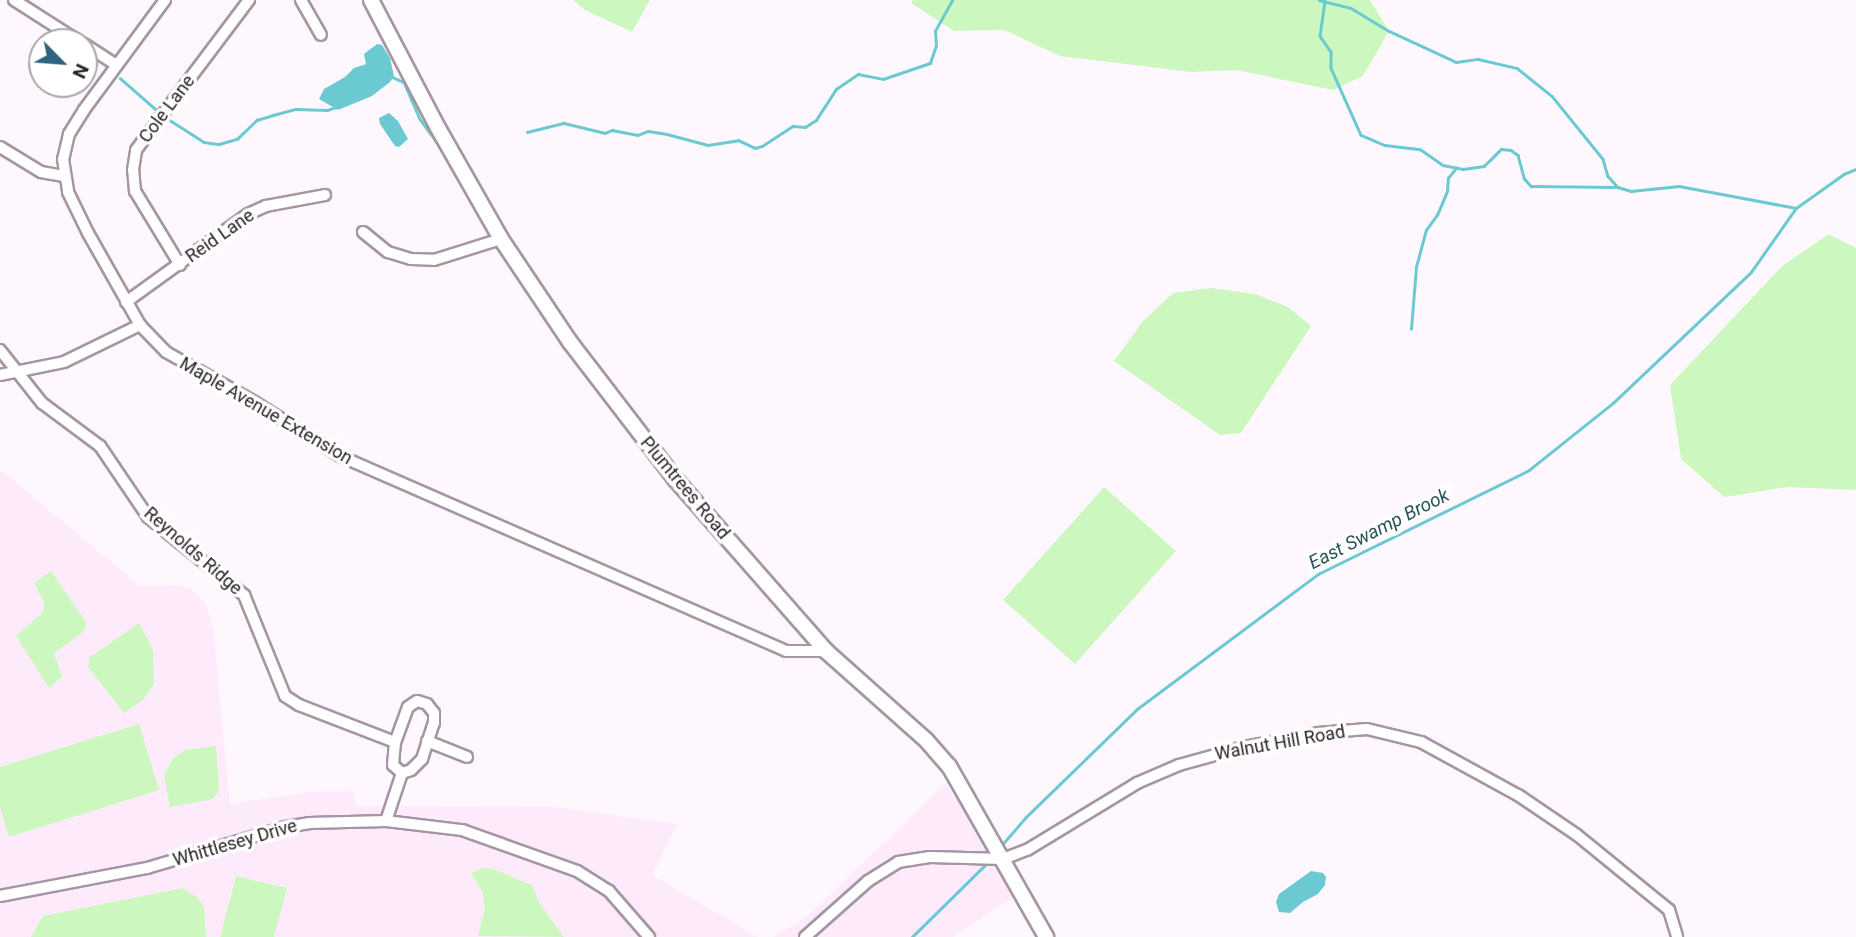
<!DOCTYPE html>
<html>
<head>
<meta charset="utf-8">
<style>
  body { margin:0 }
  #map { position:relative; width:1856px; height:937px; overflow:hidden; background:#fef7fd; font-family:Roboto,sans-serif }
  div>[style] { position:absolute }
  .built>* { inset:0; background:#fdebfb }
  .green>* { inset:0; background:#ccf8bf }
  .water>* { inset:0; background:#6bcad1 }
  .stream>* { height:2.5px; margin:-1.25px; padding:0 1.25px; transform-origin:1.25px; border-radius:1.25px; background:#6bcad1 }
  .roads { filter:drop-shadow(2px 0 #a596a4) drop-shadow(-2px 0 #a596a4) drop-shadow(0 2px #a596a4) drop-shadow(0 -2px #a596a4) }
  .minor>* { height:10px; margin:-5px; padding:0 5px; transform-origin:5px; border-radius:5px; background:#fff }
  .major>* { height:14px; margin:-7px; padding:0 7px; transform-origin:7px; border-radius:7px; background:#fff }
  span { translate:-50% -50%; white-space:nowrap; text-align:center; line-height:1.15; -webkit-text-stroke:7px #fff; paint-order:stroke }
  .street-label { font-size:18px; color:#292328 }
  .water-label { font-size:19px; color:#295458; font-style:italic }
  .north { position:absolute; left:28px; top:28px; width:70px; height:70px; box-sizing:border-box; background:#fff; border:2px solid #a9a7a9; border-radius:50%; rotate:115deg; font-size:19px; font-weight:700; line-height:28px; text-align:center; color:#292328 }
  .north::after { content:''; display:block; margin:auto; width:24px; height:32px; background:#2f6480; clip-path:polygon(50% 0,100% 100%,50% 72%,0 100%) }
</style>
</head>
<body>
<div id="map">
  <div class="built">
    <i style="clip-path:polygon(0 469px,140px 586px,178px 585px,193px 590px,204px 601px,213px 627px,230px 804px,311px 792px,350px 791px,354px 793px,356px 806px,554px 807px,677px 824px,652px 875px,758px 937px,0 937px)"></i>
    <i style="clip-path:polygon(945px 784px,967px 812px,1016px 896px,953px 937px,774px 937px,809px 915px)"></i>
  </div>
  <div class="green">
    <i style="clip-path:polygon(573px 0,650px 0,632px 32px,585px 10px)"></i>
    <i style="clip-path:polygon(913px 0,1370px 0,1389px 31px,1363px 76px,1333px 90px,1237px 70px,1191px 72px,1060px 56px,1004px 30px,954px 31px,911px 3px)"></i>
    <i style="clip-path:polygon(1829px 234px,1856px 248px,1856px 490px,1788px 487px,1724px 497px,1681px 459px,1670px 385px,1782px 266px)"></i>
    <i style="clip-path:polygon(1211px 288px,1255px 294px,1288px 307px,1311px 326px,1241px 433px,1220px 435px,1114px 361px,1143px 321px,1173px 293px)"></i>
    <i style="clip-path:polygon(1104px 487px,1176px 551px,1075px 664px,1003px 600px)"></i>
    <i style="clip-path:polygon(51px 571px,87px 624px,82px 633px,54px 653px,62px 677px,49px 688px,16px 636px,43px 612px,44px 602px,34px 583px)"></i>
    <i style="clip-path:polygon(139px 623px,153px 650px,154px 684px,144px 699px,124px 713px,88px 667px,90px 657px)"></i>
    <i style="clip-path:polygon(139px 724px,159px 790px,9px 837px,0 807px,0 767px)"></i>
    <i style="clip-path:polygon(216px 746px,219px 790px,213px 799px,170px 807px,164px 776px,172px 759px,184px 750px)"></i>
    <i style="clip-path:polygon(483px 868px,493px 869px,532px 885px,540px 904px,564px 937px,478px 936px,485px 908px,482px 892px,471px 873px)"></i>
    <i style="clip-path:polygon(236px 876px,287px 888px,274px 937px,220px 937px)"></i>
    <i style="clip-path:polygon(183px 888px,197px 897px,204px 907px,206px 937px,31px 937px,43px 916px)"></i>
  </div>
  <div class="water">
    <i style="clip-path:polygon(377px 44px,382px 45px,390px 58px,394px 76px,390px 82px,372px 96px,338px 110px,319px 99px,324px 89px,345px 77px,354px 68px,366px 64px,364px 54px)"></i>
    <i style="clip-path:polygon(389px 113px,398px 121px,408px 139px,399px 147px,395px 146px,380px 124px,379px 118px)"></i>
    <i style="clip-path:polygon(1311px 871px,1323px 873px,1326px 877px,1325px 885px,1318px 894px,1303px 902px,1290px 913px,1279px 912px,1276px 902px,1279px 894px)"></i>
  </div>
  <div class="stream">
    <i style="left:1319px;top:0;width:33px;rotate:14deg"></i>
    <i style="left:1351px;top:8px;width:44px;rotate:31.2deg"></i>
    <i style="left:1389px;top:31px;width:74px;rotate:24.8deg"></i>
    <i style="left:1456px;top:62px;width:22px;rotate:-8deg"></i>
    <i style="left:1478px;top:59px;width:40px;rotate:13deg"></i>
    <i style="left:1517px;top:68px;width:45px;rotate:38.7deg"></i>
    <i style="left:1552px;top:96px;width:81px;rotate:51deg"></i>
    <i style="left:1603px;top:159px;width:18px;rotate:74deg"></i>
    <i style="left:1608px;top:176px;width:15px;rotate:48deg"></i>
    <i style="left:1618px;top:187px;width:14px;rotate:17deg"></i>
    <i style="left:1631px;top:191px;width:48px;rotate:-5.9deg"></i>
    <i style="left:1679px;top:186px;width:119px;rotate:10.6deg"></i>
    <i style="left:1325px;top:1px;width:35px;rotate:98deg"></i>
    <i style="left:1320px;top:36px;width:19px;rotate:55deg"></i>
    <i style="left:1331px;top:52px;width:16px;rotate:90deg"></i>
    <i style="left:1331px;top:68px;width:73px;rotate:65.9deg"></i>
    <i style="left:1361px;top:135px;width:26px;rotate:23deg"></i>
    <i style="left:1385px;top:145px;width:35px;rotate:7deg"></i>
    <i style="left:1420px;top:149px;width:28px;rotate:35deg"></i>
    <i style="left:1443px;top:165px;width:20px;rotate:11deg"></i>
    <i style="left:1463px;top:169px;width:21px;rotate:-8deg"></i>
    <i style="left:1484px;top:166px;width:24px;rotate:-45deg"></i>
    <i style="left:1501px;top:149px;width:10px;rotate:6deg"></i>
    <i style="left:1511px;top:150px;width:9px;rotate:36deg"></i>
    <i style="left:1518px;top:155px;width:24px;rotate:75deg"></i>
    <i style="left:1524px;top:178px;width:11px;rotate:49deg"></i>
    <i style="left:1531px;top:186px;width:87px;rotate:0.7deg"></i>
    <i style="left:392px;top:77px;width:13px;rotate:23deg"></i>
    <i style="left:404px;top:82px;width:40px;rotate:66.6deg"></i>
    <i style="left:420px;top:119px;width:36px;rotate:54deg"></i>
    <i style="left:120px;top:78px;width:53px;rotate:41.2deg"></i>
    <i style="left:165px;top:117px;width:46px;rotate:32.7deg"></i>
    <i style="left:204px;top:142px;width:15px;rotate:8deg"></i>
    <i style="left:219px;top:144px;width:19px;rotate:-16deg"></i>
    <i style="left:237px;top:139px;width:28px;rotate:-44deg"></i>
    <i style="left:257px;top:120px;width:17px;rotate:-17deg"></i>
    <i style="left:273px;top:115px;width:24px;rotate:-15deg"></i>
    <i style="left:296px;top:109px;width:31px;rotate:2deg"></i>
    <i style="left:327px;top:110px;width:9px;rotate:-18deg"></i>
    <i style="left:527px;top:132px;width:38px;rotate:-14deg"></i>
    <i style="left:564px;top:123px;width:42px;rotate:13.7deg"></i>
    <i style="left:605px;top:133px;width:8px;rotate:-23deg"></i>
    <i style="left:612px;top:130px;width:26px;rotate:11deg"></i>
    <i style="left:638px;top:135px;width:11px;rotate:-22deg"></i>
    <i style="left:648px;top:131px;width:19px;rotate:9deg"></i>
    <i style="left:667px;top:134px;width:42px;rotate:15deg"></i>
    <i style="left:708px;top:145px;width:30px;rotate:-9deg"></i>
    <i style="left:738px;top:140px;width:19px;rotate:25deg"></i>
    <i style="left:755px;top:148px;width:7px;rotate:-16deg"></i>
    <i style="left:762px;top:146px;width:37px;rotate:-33deg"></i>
    <i style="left:793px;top:126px;width:12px;rotate:5deg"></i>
    <i style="left:805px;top:127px;width:13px;rotate:-32deg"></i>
    <i style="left:816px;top:120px;width:37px;rotate:-57deg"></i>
    <i style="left:836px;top:89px;width:27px;rotate:-34deg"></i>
    <i style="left:858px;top:74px;width:25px;rotate:11deg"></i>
    <i style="left:883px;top:79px;width:50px;rotate:-18.8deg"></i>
    <i style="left:930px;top:63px;width:18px;rotate:-71deg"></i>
    <i style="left:936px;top:46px;width:15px;rotate:-94deg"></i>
    <i style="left:935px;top:31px;width:35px;rotate:-61deg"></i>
    <i style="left:1411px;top:329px;width:62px;rotate:-85.4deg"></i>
    <i style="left:1416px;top:267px;width:38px;rotate:-75deg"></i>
    <i style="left:1426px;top:230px;width:19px;rotate:-54deg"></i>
    <i style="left:1437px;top:215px;width:26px;rotate:-67deg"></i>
    <i style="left:1447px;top:191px;width:13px;rotate:-86deg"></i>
    <i style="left:1448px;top:178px;width:13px;rotate:-51deg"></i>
    <i style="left:1000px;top:847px;width:38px;rotate:-49deg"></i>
    <i style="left:1025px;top:818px;width:156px;rotate:-44.2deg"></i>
    <i style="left:1137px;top:709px;width:226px;rotate:-36.7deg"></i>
    <i style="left:1318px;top:574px;width:235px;rotate:-26.2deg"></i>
    <i style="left:1529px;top:470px;width:107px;rotate:-38.6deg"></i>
    <i style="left:1613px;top:403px;width:190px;rotate:-43.5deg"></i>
    <i style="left:1751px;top:272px;width:78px;rotate:-54.9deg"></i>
    <i style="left:1796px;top:208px;width:59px;rotate:-35.3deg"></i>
    <i style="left:1844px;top:174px;width:13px;rotate:-23deg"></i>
    <i style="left:912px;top:937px;width:105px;rotate:-44.6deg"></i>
  </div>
  <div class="roads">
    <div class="minor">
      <i style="left:14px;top:0;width:78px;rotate:32.5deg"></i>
      <i style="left:165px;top:0;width:137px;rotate:126.4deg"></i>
      <i style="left:84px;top:110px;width:28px;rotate:122deg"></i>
      <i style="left:69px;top:134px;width:26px;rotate:103deg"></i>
      <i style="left:63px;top:159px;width:33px;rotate:81deg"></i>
      <i style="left:68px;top:192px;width:46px;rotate:64deg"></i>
      <i style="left:88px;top:233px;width:106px;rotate:60.5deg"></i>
      <i style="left:140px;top:325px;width:37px;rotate:46deg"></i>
      <i style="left:166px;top:352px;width:103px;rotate:29.5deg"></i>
      <i style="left:256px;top:403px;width:99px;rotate:32.2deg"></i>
      <i style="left:340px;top:456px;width:487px;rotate:23.6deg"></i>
      <i style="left:786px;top:651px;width:40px"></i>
      <i style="left:301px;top:0;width:40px;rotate:60.3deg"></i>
      <i style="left:84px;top:44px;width:37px;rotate:33deg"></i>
      <i style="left:0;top:147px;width:48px;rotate:31.4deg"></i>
      <i style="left:41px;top:172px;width:23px;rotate:10deg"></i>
      <i style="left:363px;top:232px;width:32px;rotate:39deg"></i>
      <i style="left:388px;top:252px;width:24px;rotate:17deg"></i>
      <i style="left:411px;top:259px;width:23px;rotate:2deg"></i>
      <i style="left:434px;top:260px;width:70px;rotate:-17.4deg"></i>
      <i style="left:180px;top:265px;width:87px;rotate:-121.3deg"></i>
      <i style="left:135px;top:191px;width:21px;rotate:-95deg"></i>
      <i style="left:133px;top:170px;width:20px;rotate:-81deg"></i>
      <i style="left:136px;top:150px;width:188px;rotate:-53deg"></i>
      <i style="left:126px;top:302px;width:150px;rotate:-35.8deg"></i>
      <i style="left:248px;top:214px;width:20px;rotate:-24deg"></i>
      <i style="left:266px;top:206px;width:60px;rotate:-10.6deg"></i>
      <i style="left:0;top:350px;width:68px;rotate:51.6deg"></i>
      <i style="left:42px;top:403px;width:72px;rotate:36.6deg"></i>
      <i style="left:100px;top:446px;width:86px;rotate:55.9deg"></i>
      <i style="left:148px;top:517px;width:124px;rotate:39.1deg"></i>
      <i style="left:244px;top:595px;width:109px;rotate:67.9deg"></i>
      <i style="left:285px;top:696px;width:17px;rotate:33deg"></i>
      <i style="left:299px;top:705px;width:103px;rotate:21.1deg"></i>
      <i style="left:0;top:375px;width:65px;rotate:-11.5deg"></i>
      <i style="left:64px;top:362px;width:85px;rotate:-26deg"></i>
      <i style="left:427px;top:741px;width:43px;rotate:21.8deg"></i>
      <i style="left:386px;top:821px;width:51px;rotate:-71.6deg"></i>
      <i style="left:402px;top:773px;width:9px;rotate:-18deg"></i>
      <i style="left:411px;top:770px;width:16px;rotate:-45deg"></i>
      <i style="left:422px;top:759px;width:38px;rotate:-72deg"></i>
      <i style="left:434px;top:723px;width:10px;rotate:-90deg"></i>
      <i style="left:434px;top:713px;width:11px;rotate:-128deg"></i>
      <i style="left:427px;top:704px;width:10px;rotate:-163deg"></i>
      <i style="left:417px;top:701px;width:11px;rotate:146deg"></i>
      <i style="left:408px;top:707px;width:37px;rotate:110deg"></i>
      <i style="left:395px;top:742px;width:23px;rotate:95deg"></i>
      <i style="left:393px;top:765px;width:12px;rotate:42deg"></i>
      <i style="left:0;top:896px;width:150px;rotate:-10.8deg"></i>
      <i style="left:147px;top:868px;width:144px;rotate:-16.5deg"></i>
      <i style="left:285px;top:827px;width:24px;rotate:-9deg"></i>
      <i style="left:309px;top:823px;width:77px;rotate:-1.5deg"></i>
      <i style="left:386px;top:821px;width:77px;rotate:6.8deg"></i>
      <i style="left:462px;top:830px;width:122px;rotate:19.6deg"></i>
      <i style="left:577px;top:871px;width:38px;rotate:32deg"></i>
      <i style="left:609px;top:891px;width:61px;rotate:49deg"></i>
      <i style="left:805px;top:937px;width:84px;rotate:-41.6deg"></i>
      <i style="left:868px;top:881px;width:36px;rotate:-32deg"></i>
      <i style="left:898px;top:862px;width:32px;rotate:-9deg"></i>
      <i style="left:930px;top:857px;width:73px;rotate:1.6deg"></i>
      <i style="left:1003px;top:859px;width:26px;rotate:-21deg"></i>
      <i style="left:1027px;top:850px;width:129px;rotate:-31.3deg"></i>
      <i style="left:1137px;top:783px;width:46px;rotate:-23.2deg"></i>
      <i style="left:1179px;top:765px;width:67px;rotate:-15.5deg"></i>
      <i style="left:1244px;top:747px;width:75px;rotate:-10.7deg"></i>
      <i style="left:1318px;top:733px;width:49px;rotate:-4.7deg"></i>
      <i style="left:1367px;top:729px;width:56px;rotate:13.5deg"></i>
      <i style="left:1421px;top:742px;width:111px;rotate:28.7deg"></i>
      <i style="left:1518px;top:795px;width:71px;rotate:34.1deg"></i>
      <i style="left:1577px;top:835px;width:119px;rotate:39.2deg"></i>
      <i style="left:1669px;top:910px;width:28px;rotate:73deg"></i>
    </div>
    <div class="major">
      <i style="left:371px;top:0;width:144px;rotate:62.4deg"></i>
      <i style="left:438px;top:128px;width:128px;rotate:60.4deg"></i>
      <i style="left:501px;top:239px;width:124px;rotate:56.2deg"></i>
      <i style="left:570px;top:342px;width:173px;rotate:52.5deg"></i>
      <i style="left:675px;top:479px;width:229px;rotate:48.7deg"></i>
      <i style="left:826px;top:651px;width:134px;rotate:41.7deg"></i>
      <i style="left:926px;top:740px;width:35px;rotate:49deg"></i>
      <i style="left:949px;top:766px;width:197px;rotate:60.4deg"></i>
    </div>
  </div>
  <div class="street-label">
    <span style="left:167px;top:109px;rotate:-53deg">Cole Lane</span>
    <span style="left:220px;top:236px;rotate:-35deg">Reid Lane</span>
    <span style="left:266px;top:411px;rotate:30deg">Maple Avenue Extension</span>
    <span style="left:685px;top:488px;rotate:50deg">Plumtrees Road</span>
    <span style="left:193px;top:551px;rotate:41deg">Reynolds Ridge</span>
    <span style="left:1280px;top:743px;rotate:-10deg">Walnut Hill Road</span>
    <span style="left:235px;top:843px;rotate:-16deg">Whittlesey Drive</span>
  </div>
  <div class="water-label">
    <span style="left:1379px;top:529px;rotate:-27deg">East Swamp Brook</span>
  </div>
  <div class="north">N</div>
</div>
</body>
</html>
